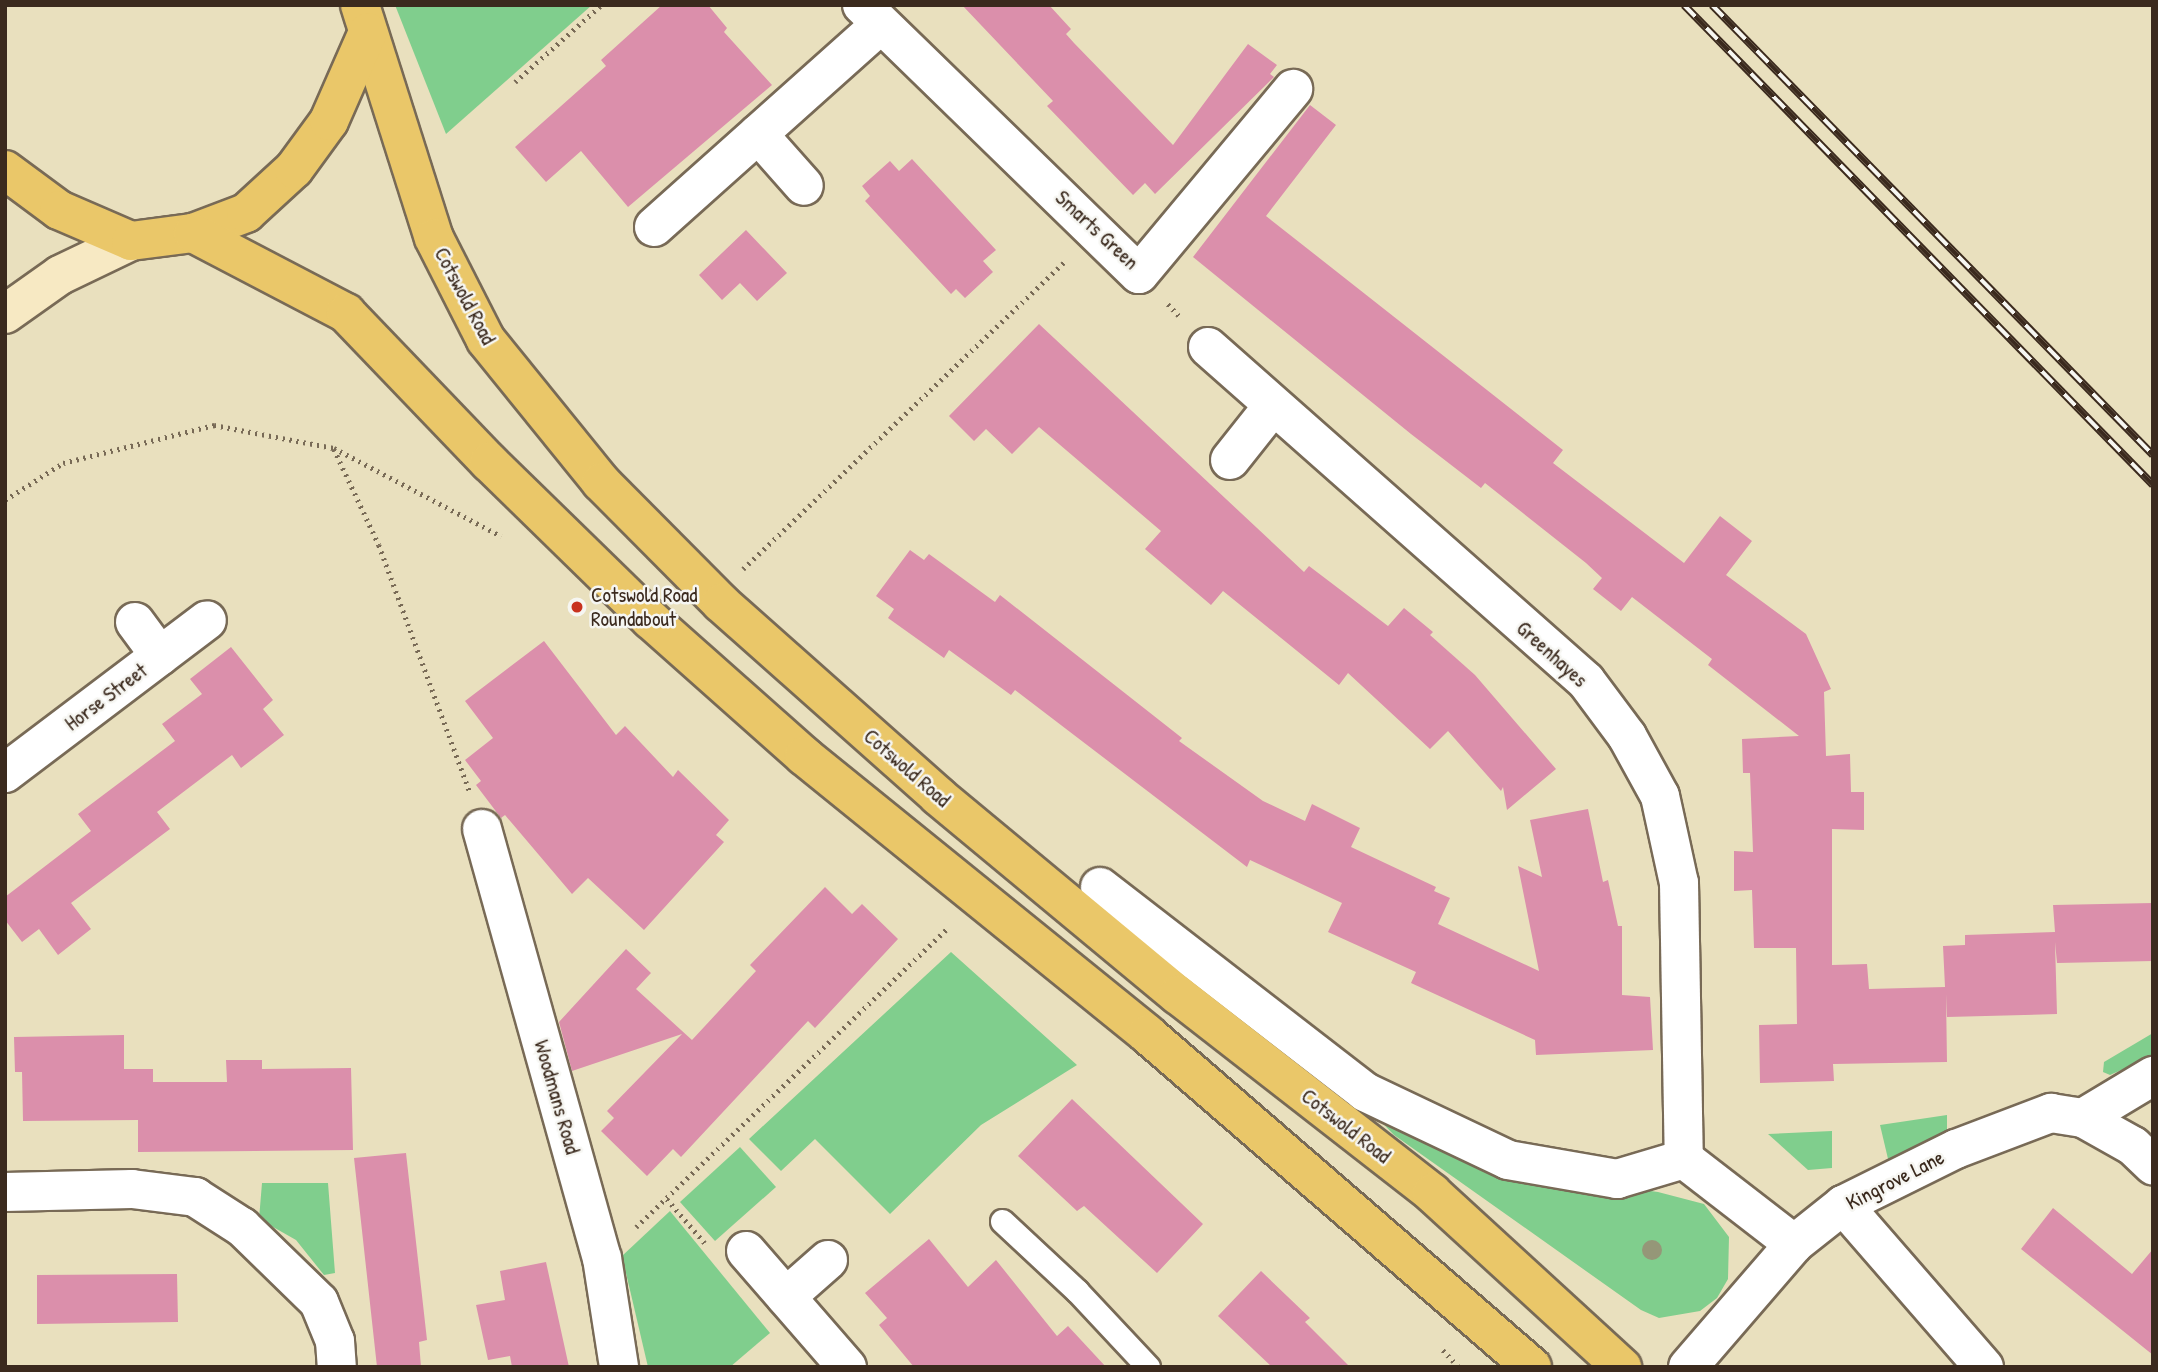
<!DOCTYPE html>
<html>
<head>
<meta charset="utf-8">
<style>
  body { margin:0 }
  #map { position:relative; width:2158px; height:1372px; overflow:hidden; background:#e9e0be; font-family:"Patrick Hand",sans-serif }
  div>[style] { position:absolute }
  .green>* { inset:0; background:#80ce8d }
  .building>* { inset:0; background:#db8fab }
  .path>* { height:4.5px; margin-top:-2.25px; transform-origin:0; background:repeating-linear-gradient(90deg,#786a56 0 2px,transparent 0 7px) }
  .roads { filter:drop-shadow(2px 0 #786a56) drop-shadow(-2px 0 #786a56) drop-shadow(0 2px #786a56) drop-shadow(0 -2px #786a56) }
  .lane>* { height:23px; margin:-11.5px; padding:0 11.5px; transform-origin:11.5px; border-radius:11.5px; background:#fff }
  .street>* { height:38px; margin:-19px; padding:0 19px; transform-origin:19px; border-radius:19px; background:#fff }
  .secondary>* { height:38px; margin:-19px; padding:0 19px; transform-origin:19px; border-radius:19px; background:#f7e9c3 }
  .primary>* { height:38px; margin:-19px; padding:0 19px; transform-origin:19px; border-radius:19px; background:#eac769 }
  .rail>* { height:8px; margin-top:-4px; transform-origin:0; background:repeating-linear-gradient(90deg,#f6f6f2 0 16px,#3b2a1e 0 32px); box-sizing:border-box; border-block:2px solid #3b2a1e }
  .trees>* { width:20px; height:20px; margin:-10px; border-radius:50%; background:#959778 }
  .dots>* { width:19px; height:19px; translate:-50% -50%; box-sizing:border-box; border:4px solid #f6f6f2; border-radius:50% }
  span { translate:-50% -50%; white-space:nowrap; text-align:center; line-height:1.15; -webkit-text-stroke:5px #f6f6f2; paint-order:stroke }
  .street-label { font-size:21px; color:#3b2a1e }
  .poi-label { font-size:21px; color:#3b2a1e }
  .left { translate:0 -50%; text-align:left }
  .frame { position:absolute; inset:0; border:7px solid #3b2a1e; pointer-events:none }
</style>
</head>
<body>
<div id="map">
  <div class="green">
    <i style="clip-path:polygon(395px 5px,592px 5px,446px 134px)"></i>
    <i style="clip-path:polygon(951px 952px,1077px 1065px,981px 1125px,890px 1214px,815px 1139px,781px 1171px,749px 1139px)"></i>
    <i style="clip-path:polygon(2153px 1033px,2153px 1056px,2110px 1075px,2103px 1072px,2104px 1062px)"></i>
    <i style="clip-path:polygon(1365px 1105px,1530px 1174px,1658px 1192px,1704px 1204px,1729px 1237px,1728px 1279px,1717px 1298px,1700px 1311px,1659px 1318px,1641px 1310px,1394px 1135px)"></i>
    <i style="clip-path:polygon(1947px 1115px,1947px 1136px,1889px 1163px,1880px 1125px)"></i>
    <i style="clip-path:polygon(1832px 1131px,1832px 1168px,1808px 1170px,1768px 1134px)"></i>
    <i style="clip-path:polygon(740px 1147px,776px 1187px,715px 1241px,680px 1202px)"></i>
    <i style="clip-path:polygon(262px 1183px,328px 1183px,335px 1273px,324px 1275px,296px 1240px,259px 1219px)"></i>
    <i style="clip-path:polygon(670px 1211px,770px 1333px,730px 1367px,648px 1367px,622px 1256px)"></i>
  </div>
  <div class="building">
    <i style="clip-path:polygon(662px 5px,708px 5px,727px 28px,724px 32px,772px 85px,628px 207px,581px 151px,546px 182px,515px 147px,606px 66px,601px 60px)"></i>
    <i style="clip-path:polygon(962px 5px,1049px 5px,1071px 29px,1066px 34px,1074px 43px,1173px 145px,1248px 44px,1277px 65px,1270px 74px,1274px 77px,1155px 194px,1145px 183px,1133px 195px,1047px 106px,1053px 101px)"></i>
    <i style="clip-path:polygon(1310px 105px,1336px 125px,1266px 216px,1563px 450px,1553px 463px,1684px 563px,1720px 516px,1752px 541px,1726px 575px,1806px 634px,1831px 689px,1824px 692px,1826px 756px,1850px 754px,1851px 792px,1864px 792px,1864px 830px,1832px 829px,1832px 965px,1867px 964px,1869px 989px,1945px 987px,1943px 946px,1965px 945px,1965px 935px,2055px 932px,2053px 905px,2153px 903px,2153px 961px,2057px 963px,2055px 942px,2057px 1014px,1947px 1017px,1946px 994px,1947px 1062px,1833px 1064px,1834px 1081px,1760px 1083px,1759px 1025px,1797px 1024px,1796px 948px,1754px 948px,1752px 890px,1734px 891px,1734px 851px,1753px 852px,1750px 773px,1743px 773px,1742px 739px,1799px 736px,1708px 665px,1712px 659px,1632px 597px,1621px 611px,1593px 589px,1602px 578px,1586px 563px,1485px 483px,1481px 488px,1411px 434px,1193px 257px)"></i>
    <i style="clip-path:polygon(912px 159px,996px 250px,983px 261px,993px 272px,965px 298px,956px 289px,951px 294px,865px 201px,870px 196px,862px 186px,890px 161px,899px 171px)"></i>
    <i style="clip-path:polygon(746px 230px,787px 273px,757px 301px,740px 283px,722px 300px,699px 275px)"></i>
    <i style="clip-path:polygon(1039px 324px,1304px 572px,1309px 566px,1388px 626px,1404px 608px,1433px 632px,1430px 635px,1475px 675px,1556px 769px,1507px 810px,1503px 787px,1501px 791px,1448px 731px,1430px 749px,1348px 673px,1339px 685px,1223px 591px,1211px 605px,1145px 549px,1161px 531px,1039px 427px,1012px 454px,986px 429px,974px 441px,949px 416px)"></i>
    <i style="clip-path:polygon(910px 550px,924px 560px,929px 554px,995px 602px,1000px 595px,1182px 738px,1179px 741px,1263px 801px,1305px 821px,1312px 804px,1360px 828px,1351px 847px,1436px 887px,1434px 891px,1450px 898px,1438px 924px,1539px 971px,1518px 866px,1542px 877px,1530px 820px,1588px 809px,1603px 882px,1608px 880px,1618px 926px,1622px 926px,1622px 995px,1650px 997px,1653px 1050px,1536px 1055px,1535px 1040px,1411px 983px,1416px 972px,1328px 932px,1342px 903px,1250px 860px,1247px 867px,1015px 690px,1011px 695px,949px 650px,944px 658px,888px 618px,894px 609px,876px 596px)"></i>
    <i style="clip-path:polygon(544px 641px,616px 735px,625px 726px,673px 777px,678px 770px,729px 820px,716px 835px,724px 842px,644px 930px,588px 878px,572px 894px,505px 815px,501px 818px,476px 785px,481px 781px,465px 760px,493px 738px,465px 701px)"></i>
    <i style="clip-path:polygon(231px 647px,273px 700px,263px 709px,284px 735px,241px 768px,232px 755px,157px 812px,170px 829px,71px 903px,91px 929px,58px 955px,39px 929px,22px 942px,5px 920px,5px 897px,91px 831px,78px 814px,175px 741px,162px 724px,202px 694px,190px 679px)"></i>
    <i style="clip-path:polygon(825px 887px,852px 914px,862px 904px,898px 939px,815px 1028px,808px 1021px,681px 1157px,673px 1149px,647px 1176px,601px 1131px,614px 1118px,607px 1111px,682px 1034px,572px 1071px,559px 1022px,626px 949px,651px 973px,636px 989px,692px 1040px,756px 971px,750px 965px)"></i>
    <i style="clip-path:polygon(124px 1035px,124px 1069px,153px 1069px,153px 1082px,227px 1082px,226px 1060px,262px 1060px,262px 1069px,351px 1068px,353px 1150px,138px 1152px,138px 1120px,23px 1121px,22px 1072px,15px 1072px,14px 1037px)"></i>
    <i style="clip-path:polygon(1072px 1099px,1203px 1224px,1157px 1273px,1084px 1206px,1077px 1211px,1018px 1156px)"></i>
    <i style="clip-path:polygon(406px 1153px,427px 1340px,419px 1342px,421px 1367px,377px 1367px,354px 1158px)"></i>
    <i style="clip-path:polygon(2053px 1208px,2132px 1274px,2153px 1249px,2153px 1355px,2021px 1249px)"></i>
    <i style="clip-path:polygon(929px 1239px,968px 1287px,996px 1260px,1057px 1336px,1068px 1326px,1106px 1367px,914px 1367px,879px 1325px,887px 1318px,865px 1293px)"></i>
    <i style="clip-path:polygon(546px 1262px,569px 1367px,512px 1367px,510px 1356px,488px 1360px,476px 1305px,505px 1300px,500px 1271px)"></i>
    <i style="clip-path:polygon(1261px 1271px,1310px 1318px,1305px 1322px,1350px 1367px,1272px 1367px,1218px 1316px)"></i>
    <i style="clip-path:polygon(177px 1274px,178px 1322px,37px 1324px,37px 1275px)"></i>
  </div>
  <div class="path">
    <i style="left:515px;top:82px;width:115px;rotate:-41.8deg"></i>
    <i style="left:1168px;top:304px;width:19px;rotate:47deg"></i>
    <i style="left:334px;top:449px;width:106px;rotate:64.9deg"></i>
    <i style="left:379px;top:545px;width:263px;rotate:69.8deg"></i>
    <i style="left:5px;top:500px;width:69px;rotate:-32.5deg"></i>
    <i style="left:63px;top:463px;width:156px;rotate:-14.1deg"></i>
    <i style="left:214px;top:425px;width:122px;rotate:10.9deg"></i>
    <i style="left:334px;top:448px;width:189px;rotate:27.8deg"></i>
    <i style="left:743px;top:569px;width:446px;rotate:-43.7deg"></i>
    <i style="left:667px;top:1199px;width:58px;rotate:49.2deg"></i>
    <i style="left:636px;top:1227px;width:432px;rotate:-43.8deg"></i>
    <i style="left:1443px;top:1350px;width:23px;rotate:47deg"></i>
  </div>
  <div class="roads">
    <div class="lane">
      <i style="left:1002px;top:1221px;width:103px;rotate:43deg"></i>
      <i style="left:1077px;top:1291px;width:104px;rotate:46.9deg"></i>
    </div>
    <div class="street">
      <i style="left:862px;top:5px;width:386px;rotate:44.2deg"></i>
      <i style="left:1139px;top:274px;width:241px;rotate:-50.2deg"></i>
      <i style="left:758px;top:134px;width:69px;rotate:48.5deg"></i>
      <i style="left:654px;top:227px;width:303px;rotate:-41.8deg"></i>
      <i style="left:1208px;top:347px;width:504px;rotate:41.46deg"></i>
      <i style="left:1586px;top:681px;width:69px;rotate:53.3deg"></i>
      <i style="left:1627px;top:736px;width:68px;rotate:61.2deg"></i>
      <i style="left:1660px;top:796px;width:89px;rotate:77.7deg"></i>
      <i style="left:1679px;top:883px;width:276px;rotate:89deg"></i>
      <i style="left:1230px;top:460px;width:68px;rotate:-51.6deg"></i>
      <i style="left:135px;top:622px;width:42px;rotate:53.7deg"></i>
      <i style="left:5px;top:773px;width:253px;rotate:-37.1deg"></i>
      <i style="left:482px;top:829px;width:445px;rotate:74.4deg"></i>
      <i style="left:602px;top:1258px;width:110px;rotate:81.1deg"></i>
      <i style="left:1100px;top:887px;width:335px;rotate:37.7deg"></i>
      <i style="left:1365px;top:1092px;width:158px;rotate:25.4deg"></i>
      <i style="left:1508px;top:1160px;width:111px;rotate:9.9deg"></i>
      <i style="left:1617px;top:1179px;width:70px;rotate:-16.6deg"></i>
      <i style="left:1684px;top:1159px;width:139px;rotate:37.7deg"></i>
      <i style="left:2083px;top:1118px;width:57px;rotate:29.2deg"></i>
      <i style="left:2133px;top:1146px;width:28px;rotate:44deg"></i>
      <i style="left:5px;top:1192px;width:127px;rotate:-1.4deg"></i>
      <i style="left:132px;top:1189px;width:64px;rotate:7.2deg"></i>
      <i style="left:195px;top:1197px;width:56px;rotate:32.6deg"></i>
      <i style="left:242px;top:1227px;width:107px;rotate:44.2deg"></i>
      <i style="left:319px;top:1302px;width:42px;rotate:67.7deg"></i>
      <i style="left:335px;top:1341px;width:26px;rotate:86deg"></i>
      <i style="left:1843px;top:1205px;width:215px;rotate:49deg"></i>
      <i style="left:746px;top:1251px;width:154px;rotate:49deg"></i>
      <i style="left:786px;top:1297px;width:56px;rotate:-41.4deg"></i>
      <i style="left:1688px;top:1367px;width:162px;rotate:-49.2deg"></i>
      <i style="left:1794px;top:1244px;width:63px;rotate:-38.5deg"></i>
      <i style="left:1843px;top:1205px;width:126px;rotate:-26.4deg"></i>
      <i style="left:1956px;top:1149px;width:102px;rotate:-20.8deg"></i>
      <i style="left:2051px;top:1113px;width:32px;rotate:9deg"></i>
      <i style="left:2083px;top:1118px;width:82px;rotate:-31deg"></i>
    </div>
    <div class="secondary">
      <i style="left:5px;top:314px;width:67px;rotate:-35.3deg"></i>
      <i style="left:60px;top:275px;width:79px;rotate:-25.6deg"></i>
    </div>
    <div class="primary">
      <i style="left:360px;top:5px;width:244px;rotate:72.4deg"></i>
      <i style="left:434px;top:238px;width:114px;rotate:63deg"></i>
      <i style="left:486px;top:340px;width:183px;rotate:51deg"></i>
      <i style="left:601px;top:482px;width:170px;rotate:45.2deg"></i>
      <i style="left:721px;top:603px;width:290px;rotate:41.6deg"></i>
      <i style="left:938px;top:796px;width:312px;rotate:39.7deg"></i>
      <i style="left:1178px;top:995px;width:322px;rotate:37.9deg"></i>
      <i style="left:1432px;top:1193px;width:258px;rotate:42.5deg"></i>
      <i style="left:5px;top:170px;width:67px;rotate:36.5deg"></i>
      <i style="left:59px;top:210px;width:78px;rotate:23.3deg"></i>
      <i style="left:131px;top:241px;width:63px;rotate:-7.4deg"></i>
      <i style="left:193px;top:233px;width:57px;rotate:-20.7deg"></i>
      <i style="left:246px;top:213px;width:65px;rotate:-42.5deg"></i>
      <i style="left:294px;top:169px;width:59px;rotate:-53.9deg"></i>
      <i style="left:329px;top:121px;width:97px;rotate:-66.3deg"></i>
      <i style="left:193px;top:233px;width:173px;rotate:27.6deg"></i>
      <i style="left:346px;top:313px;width:207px;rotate:46.2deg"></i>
      <i style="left:489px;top:462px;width:226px;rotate:44.3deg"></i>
      <i style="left:651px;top:620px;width:205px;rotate:41.6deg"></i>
      <i style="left:804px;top:756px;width:442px;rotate:39deg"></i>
      <i style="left:1147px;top:1034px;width:509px;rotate:40.86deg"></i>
    </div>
  </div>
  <div class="rail">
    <i style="left:1684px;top:5px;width:671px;rotate:45.66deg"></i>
    <i style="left:1712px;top:5px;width:630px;rotate:45.58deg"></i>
  </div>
  <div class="trees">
    <i style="left:1652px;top:1250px"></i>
  </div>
  <div class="dots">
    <i style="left:577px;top:607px;background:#c8321e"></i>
  </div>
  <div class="street-label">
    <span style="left:1097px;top:230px;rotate:43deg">Smarts Green</span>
    <span style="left:465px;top:296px;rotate:62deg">Cotswold Road</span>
    <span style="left:1552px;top:654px;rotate:42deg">Greenhayes</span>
    <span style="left:106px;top:697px;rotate:-37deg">Horse Street</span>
    <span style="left:907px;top:768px;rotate:41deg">Cotswold Road</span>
    <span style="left:557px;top:1097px;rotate:74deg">Woodmans Road</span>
    <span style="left:1346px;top:1126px;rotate:38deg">Cotswold Road</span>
    <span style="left:1895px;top:1180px;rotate:-27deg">Kingrove Lane</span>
  </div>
  <div class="poi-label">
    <span class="left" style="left:591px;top:607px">Cotswold Road<br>Roundabout</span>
  </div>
  <div class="frame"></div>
</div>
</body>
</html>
